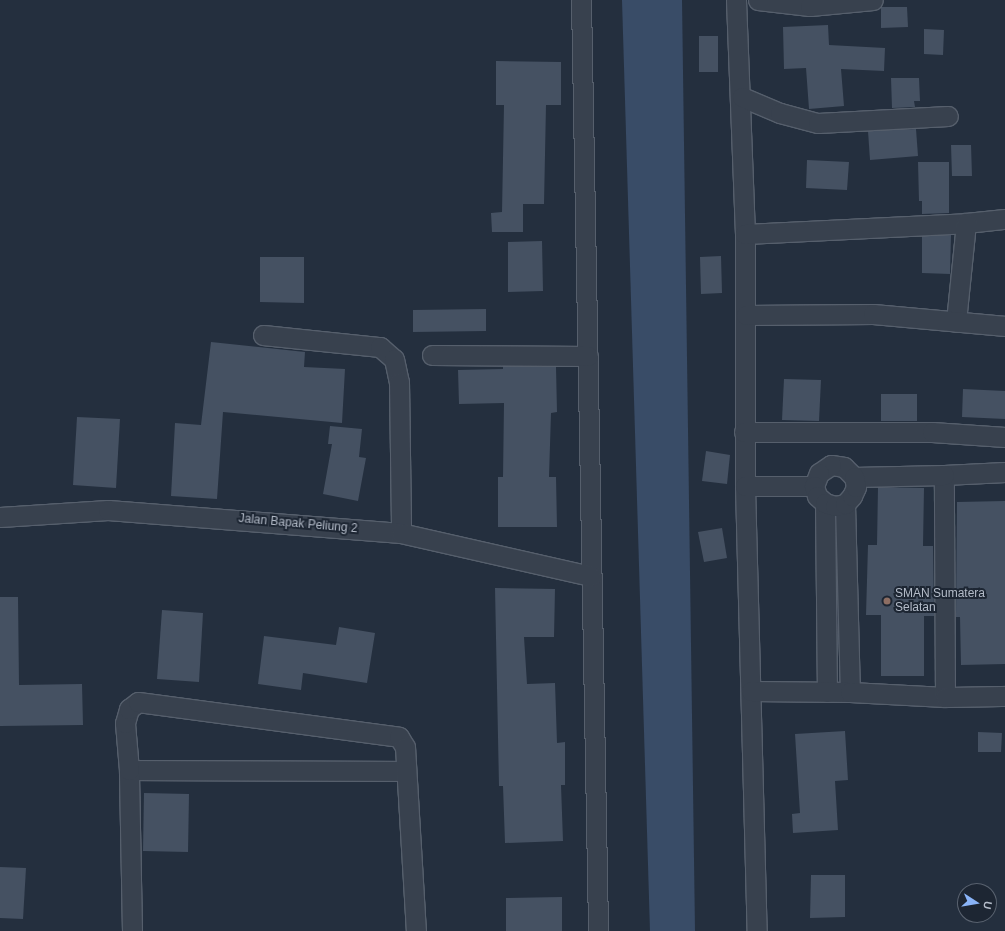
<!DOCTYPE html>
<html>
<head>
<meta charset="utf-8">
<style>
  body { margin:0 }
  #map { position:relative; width:1005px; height:931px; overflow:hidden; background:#242f3e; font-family:Helvetica,sans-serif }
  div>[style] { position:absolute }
  .water>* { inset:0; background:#394c67 }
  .building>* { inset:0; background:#455162 }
  .roads { filter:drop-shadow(1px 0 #565f6c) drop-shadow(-1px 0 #565f6c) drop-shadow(0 1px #565f6c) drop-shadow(0 -1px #565f6c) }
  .minor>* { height:19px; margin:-9.5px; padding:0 9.5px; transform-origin:9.5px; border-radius:9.5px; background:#38414e }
  .dots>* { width:11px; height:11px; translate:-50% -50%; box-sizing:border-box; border:2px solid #1d2633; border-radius:50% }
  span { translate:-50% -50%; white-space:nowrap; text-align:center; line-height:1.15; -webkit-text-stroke:4px #1d2633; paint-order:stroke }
  .street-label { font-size:12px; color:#b4bcc9 }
  .poi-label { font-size:12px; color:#b4bcc9 }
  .left { translate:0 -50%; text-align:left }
  .north { position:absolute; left:957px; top:883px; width:40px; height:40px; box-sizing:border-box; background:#1d2633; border:1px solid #59626f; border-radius:50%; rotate:102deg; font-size:11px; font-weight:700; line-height:16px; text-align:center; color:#b4bcc9 }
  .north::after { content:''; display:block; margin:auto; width:14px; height:18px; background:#8ab4f8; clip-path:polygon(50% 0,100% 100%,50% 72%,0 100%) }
</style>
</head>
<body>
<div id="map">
  <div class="water">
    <i style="clip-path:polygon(622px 0,682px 0,695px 931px,650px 931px)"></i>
  </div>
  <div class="building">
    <i style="clip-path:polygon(881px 7px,907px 7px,908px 27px,881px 28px)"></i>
    <i style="clip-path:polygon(828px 25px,829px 45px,885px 48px,884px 71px,841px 69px,844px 106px,809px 109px,806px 68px,784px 69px,783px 27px)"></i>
    <i style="clip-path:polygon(924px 29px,944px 30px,943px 55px,924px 54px)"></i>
    <i style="clip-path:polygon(699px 36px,718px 36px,718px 72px,699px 72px)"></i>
    <i style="clip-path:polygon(496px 61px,561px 62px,561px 105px,546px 105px,544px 204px,523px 204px,523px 232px,492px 232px,491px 213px,502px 212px,504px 105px,496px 105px)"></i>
    <i style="clip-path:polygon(891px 78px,919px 78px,920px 101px,914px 101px,915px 107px,892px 108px)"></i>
    <i style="clip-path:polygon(916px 129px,918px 156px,870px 160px,868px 131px)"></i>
    <i style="clip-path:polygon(951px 145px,971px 145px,972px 176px,952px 176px)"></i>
    <i style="clip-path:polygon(807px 160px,849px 162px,847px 190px,806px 188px)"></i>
    <i style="clip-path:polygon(918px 162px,949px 162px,949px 213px,922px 214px,922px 201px,919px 201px)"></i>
    <i style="clip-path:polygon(951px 235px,950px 274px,922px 273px,922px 236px)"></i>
    <i style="clip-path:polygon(542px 241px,543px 291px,508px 292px,508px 242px)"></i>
    <i style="clip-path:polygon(721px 256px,722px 293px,701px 294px,700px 257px)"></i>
    <i style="clip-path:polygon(260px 257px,304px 257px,304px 303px,260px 302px)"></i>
    <i style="clip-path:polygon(486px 309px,486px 331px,413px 332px,413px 310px)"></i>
    <i style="clip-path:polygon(211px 342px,305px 352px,304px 367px,345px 369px,342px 423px,223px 412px,217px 499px,171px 496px,175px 423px,201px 425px)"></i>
    <i style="clip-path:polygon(503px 366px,556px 367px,557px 412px,551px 413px,549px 477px,556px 477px,557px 527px,498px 527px,498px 477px,503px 477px,504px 403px,459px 404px,458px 370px,503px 369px)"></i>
    <i style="clip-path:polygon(784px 379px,821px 380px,819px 421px,782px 420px)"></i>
    <i style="clip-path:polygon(963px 389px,1005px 391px,1005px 419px,962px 417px)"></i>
    <i style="clip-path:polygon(881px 394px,917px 394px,917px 421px,881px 421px)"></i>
    <i style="clip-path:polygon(77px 417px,120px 419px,116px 488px,73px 485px)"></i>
    <i style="clip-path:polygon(330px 426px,362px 429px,359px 457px,366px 458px,358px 501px,323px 494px,332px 444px,328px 444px)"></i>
    <i style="clip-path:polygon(706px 451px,730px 455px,727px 484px,702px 481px)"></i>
    <i style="clip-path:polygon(878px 487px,924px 488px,923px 546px,933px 546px,934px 616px,924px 616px,924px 676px,881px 676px,881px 615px,866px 615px,868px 545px,877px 545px)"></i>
    <i style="clip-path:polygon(1005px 501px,1005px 664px,961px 665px,960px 617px,956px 617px,957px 502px)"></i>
    <i style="clip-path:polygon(722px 528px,727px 558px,704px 562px,698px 532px)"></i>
    <i style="clip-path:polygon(495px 588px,555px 589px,554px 637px,524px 637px,527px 684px,555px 683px,557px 743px,565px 742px,565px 785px,561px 785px,563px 841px,505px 843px,503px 786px,499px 786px)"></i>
    <i style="clip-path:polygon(0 597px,18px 597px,19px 685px,82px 684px,83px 725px,0 726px)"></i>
    <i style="clip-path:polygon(162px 610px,203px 613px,199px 682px,157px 679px)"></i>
    <i style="clip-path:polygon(339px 627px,375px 633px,367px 683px,303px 673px,301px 690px,258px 684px,264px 636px,336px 645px)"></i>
    <i style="clip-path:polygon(845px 731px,848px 780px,835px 781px,838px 830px,793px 833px,792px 814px,800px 813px,795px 734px)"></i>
    <i style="clip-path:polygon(978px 732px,1002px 733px,1001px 752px,978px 752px)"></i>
    <i style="clip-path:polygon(144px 793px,189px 794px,188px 852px,143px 851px)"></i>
    <i style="clip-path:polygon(0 867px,26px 868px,23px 919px,0 918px)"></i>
    <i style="clip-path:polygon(811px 875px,845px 875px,845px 917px,810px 918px)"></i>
    <i style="clip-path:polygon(562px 897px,562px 931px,506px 931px,506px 898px)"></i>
  </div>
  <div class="roads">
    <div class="minor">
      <i style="left:581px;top:0;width:931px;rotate:88.95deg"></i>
      <i style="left:736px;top:0;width:234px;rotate:87.8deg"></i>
      <i style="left:745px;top:234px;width:252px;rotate:90deg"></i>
      <i style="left:745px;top:486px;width:445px;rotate:88.5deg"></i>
      <i style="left:758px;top:0;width:52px;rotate:6.6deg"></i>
      <i style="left:810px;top:6px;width:63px;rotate:-5.4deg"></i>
      <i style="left:742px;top:97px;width:41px;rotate:22.8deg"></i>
      <i style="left:780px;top:113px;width:39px;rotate:15deg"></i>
      <i style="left:818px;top:123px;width:130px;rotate:-3.1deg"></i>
      <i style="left:966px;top:223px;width:39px;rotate:-6deg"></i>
      <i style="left:745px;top:234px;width:221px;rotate:-2.8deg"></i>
      <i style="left:966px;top:223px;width:99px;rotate:95.8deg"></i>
      <i style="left:746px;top:315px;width:127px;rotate:-0.5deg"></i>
      <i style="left:873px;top:314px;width:133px;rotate:5.2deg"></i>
      <i style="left:263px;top:335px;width:118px;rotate:5.9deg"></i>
      <i style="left:380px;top:347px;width:18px;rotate:41deg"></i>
      <i style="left:394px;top:359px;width:24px;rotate:78deg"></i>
      <i style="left:399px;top:382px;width:151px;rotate:89.2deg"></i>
      <i style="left:432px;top:355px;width:156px;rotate:0.4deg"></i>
      <i style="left:744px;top:432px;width:188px"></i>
      <i style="left:932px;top:432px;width:73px;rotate:3.9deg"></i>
      <i style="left:944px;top:475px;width:61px;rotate:-2.8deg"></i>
      <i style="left:745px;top:486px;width:69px"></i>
      <i style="left:825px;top:503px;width:189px;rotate:89.4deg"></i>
      <i style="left:845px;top:504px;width:188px;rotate:88.5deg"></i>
      <i style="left:0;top:517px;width:108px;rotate:-3.7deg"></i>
      <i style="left:108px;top:510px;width:294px;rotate:4.5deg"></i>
      <i style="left:401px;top:533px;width:195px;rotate:12.8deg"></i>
      <i style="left:751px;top:691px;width:99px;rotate:0.6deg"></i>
      <i style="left:850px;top:692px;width:95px;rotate:3deg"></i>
      <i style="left:945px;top:697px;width:222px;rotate:-90.3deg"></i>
      <i style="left:944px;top:475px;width:90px;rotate:178.7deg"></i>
      <i style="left:854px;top:477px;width:14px;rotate:-135deg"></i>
      <i style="left:844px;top:467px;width:13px;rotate:-171deg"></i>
      <i style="left:831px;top:465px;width:14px;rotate:146deg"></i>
      <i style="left:819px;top:473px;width:14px;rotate:111deg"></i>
      <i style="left:814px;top:486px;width:10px;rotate:73deg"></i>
      <i style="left:817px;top:496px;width:11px;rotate:41deg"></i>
      <i style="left:825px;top:503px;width:10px;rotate:17deg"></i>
      <i style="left:835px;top:506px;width:10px;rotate:-11deg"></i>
      <i style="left:845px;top:504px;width:11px;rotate:-49deg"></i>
      <i style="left:852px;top:496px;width:10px;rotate:-66deg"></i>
      <i style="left:856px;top:487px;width:10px;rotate:-101deg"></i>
      <i style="left:945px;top:697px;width:60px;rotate:-1deg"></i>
      <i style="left:129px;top:770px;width:277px;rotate:0.2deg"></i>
      <i style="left:132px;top:931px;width:161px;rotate:-91.1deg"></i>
      <i style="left:129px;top:770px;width:47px;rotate:-94.9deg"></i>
      <i style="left:125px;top:723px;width:15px;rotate:-74deg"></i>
      <i style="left:129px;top:709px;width:11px;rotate:-38deg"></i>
      <i style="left:138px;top:702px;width:263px;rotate:7.6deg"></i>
      <i style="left:399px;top:737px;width:12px;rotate:59deg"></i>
      <i style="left:405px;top:747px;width:184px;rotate:86.6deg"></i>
    </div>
  </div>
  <div class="dots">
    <i style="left:887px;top:601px;background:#8d6e63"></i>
  </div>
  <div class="street-label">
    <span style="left:298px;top:524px;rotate:5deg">Jalan Bapak Peliung 2</span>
  </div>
  <div class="poi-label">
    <span class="left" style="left:895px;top:601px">SMAN Sumatera<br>Selatan</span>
  </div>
  <div class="north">U</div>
</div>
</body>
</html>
